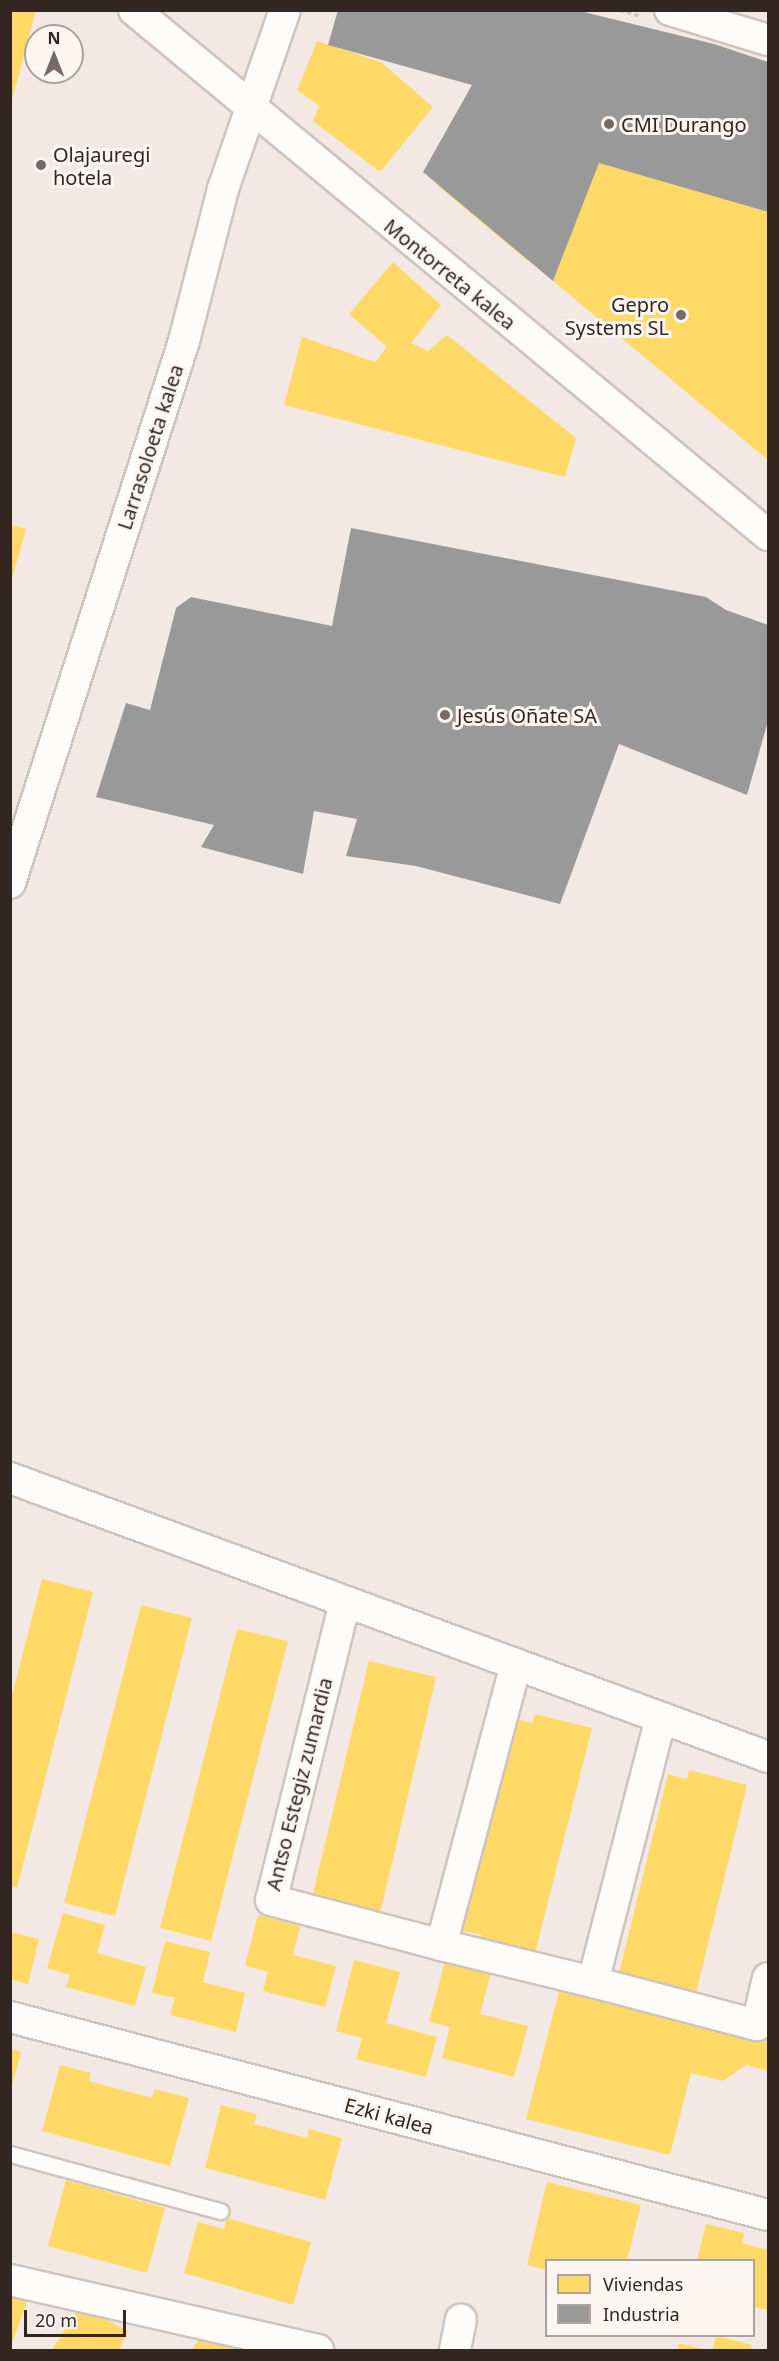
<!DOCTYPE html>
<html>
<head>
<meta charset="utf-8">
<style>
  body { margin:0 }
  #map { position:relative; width:779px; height:2361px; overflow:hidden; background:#f4e8e4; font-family:"Noto Sans",sans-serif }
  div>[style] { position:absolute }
  .homes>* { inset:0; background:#ffd966 }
  .industry>* { inset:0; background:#999 }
  .path>* { height:4px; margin-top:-2px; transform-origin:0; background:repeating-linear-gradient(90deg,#cfcac9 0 4.5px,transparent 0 7.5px) }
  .roads { filter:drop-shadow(2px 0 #cfc3bf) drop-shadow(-2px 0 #cfc3bf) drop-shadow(0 2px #cfc3bf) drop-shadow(0 -2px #cfc3bf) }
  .service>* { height:15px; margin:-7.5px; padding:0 7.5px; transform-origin:7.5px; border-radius:7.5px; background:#fdfcfb }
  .minor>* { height:30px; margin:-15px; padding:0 15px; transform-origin:15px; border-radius:15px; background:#fdfcfb }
  .dots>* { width:16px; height:16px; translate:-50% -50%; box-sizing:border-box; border:3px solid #fdf5f2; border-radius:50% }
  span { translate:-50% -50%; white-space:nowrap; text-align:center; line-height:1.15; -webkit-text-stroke:6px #fdf5f2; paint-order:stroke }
  .poi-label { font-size:20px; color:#332621 }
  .left { translate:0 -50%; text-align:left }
  .right { translate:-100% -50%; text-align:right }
  .street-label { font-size:20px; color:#332621 }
  .frame { position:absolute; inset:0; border:12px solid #332621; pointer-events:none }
  .legend { position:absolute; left:545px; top:2259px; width:210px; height:78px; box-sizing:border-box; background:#fdf5f2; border:2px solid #aca29e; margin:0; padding:8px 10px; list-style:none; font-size:18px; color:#332621 }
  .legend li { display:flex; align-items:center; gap:12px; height:30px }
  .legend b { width:30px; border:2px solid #aca29e }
  .north { position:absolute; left:24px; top:24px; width:60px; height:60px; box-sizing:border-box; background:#fdf5f2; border:2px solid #aca29e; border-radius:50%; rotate:0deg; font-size:16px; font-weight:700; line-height:24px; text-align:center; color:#332621 }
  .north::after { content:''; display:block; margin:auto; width:21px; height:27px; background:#776a65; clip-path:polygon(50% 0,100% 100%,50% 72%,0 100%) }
  .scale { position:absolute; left:24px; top:2310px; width:102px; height:27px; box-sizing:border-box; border:3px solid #332621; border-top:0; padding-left:8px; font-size:18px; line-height:21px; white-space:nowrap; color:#332621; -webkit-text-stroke:4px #fdf5f2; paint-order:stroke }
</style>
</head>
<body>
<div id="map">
  <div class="homes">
    <i style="clip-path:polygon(10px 10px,36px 10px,11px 104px,10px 104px)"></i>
    <i style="clip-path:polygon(317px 41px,381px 62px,433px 107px,380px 172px,313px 121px,319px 106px,297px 90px)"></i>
    <i style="clip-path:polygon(714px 44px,768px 62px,768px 133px,747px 206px,768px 212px,768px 460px,553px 281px,599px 163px,675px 182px)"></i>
    <i style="clip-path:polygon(471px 113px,572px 161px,528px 261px,438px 186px)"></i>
    <i style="clip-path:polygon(393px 262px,441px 305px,411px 343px,428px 351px,447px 335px,576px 438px,565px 477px,284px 405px,302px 337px,375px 362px,387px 347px,349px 314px)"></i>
    <i style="clip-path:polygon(10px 525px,26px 529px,11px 582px,10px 582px)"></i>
    <i style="clip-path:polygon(42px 1579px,93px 1592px,17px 1888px,10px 1886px,10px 1703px)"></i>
    <i style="clip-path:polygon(141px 1605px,192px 1618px,115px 1916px,64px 1903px)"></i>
    <i style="clip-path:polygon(237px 1629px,288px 1641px,211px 1941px,160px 1928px)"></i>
    <i style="clip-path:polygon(369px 1661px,436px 1677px,379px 1918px,311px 1902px)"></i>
    <i style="clip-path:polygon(535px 1714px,592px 1728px,534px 1957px,480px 1943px,481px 1935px,460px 1930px,513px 1718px,532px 1723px)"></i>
    <i style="clip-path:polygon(689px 1770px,747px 1785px,694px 2001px,632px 1986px,634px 1977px,619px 1973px,668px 1774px,687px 1779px)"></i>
    <i style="clip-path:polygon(63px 1913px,105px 1925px,97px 1953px,146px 1967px,135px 2006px,66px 1987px,70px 1975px,47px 1968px)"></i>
    <i style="clip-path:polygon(258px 1915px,300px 1926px,293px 1955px,336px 1966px,325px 2007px,263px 1991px,268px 1972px,245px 1966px)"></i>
    <i style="clip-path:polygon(10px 1932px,39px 1939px,28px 1984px,10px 1979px)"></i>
    <i style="clip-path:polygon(165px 1941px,210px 1952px,203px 1982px,245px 1993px,236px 2032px,170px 2015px,175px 1998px,152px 1993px)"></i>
    <i style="clip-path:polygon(354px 1960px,400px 1972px,386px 2023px,437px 2037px,426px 2077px,356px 2059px,362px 2038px,336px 2031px)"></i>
    <i style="clip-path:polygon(445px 1961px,491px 1973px,480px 2014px,528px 2026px,514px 2077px,442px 2058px,450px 2027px,429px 2022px)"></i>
    <i style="clip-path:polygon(560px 1988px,768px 2042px,768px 2071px,746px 2065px,723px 2081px,691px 2073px,670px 2155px,526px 2119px)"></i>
    <i style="clip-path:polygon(10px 2049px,21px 2052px,11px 2089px,10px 2089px)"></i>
    <i style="clip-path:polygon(60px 2065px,91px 2073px,89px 2081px,152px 2098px,155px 2089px,189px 2098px,170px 2166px,42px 2131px)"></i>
    <i style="clip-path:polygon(221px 2105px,257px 2114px,254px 2124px,307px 2138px,309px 2129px,342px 2138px,325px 2200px,205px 2168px)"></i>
    <i style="clip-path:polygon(66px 2180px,165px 2208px,147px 2273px,48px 2246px)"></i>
    <i style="clip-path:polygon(547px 2182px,641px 2205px,627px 2260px,546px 2260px,546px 2270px,527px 2265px)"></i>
    <i style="clip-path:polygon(227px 2218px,311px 2242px,293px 2305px,184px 2273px,198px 2222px,224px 2229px)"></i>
    <i style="clip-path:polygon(706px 2224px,744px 2233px,742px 2243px,768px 2250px,768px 2310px,754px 2307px,754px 2260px,697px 2260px)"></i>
    <i style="clip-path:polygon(10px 2296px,27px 2302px,11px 2346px,10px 2346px)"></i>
    <i style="clip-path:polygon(80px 2306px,128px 2331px,119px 2350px,52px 2350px)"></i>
    <i style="clip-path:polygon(203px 2333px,234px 2350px,192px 2350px)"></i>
    <i style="clip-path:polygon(716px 2336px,752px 2345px,750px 2350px,712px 2350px)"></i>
    <i style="clip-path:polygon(679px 2343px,707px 2350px,678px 2350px)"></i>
  </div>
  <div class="industry">
    <i style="clip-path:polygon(338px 10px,576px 10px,714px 44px,768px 62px,768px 212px,599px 163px,553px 281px,423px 172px,472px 85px,328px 45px)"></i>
    <i style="clip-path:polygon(351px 528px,706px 597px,726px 610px,768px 625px,768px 721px,747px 795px,619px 744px,560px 904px,416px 866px,346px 856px,357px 819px,314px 811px,303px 874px,201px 847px,214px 825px,96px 797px,126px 703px,150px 710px,176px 608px,191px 597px,332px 626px)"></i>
  </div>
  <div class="path">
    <i style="left:620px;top:10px;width:21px;rotate:17deg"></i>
  </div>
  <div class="roads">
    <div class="service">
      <i style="left:10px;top:2154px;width:218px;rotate:15.2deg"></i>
    </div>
    <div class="minor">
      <i style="left:134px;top:10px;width:823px;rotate:39.63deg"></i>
      <i style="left:670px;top:10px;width:102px;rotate:17deg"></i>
      <i style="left:10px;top:883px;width:569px;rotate:-72.2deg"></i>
      <i style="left:184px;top:341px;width:157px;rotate:-75.6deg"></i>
      <i style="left:223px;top:189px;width:189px;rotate:-70.9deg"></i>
      <i style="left:10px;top:1478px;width:808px;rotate:20.21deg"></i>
      <i style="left:345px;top:1602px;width:307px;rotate:103.9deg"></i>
      <i style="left:271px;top:1900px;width:176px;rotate:14.8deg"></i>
      <i style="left:516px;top:1664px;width:291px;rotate:104.9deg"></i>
      <i style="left:441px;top:1945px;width:156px;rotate:13.7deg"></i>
      <i style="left:593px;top:1982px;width:273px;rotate:-75.6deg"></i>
      <i style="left:593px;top:1982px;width:170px;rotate:14.7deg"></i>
      <i style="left:757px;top:2025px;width:48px;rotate:-76.8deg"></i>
      <i style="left:10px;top:2017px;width:783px;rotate:14.64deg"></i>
      <i style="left:10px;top:2280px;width:316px;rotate:12.8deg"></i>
      <i style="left:455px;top:2350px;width:31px;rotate:-79deg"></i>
    </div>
  </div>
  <div class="dots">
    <i style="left:609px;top:124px;background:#776a65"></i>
    <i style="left:41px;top:165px;background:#776a65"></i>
    <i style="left:681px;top:315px;background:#776a65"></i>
    <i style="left:445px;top:715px;background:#776a65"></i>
  </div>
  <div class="poi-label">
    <span class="left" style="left:621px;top:124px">CMI Durango</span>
    <span class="left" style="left:53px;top:166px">Olajauregi<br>hotela</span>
    <span class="right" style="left:669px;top:316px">Gepro<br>Systems SL</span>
    <span class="left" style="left:457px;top:715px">Jesús Oñate SA</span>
  </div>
  <div class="street-label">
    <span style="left:450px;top:274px;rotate:39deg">Montorreta kalea</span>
    <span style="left:150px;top:447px;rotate:-72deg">Larrasoloeta kalea</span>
    <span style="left:299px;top:1784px;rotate:-76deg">Antso Estegiz zumardia</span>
    <span style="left:389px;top:2116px;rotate:15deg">Ezki kalea</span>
  </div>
  <div class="frame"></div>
  <ul class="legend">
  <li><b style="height:16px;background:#ffd966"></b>Viviendas</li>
  <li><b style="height:16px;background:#999"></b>Industria</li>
  </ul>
  <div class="north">N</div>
  <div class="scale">20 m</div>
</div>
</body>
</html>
